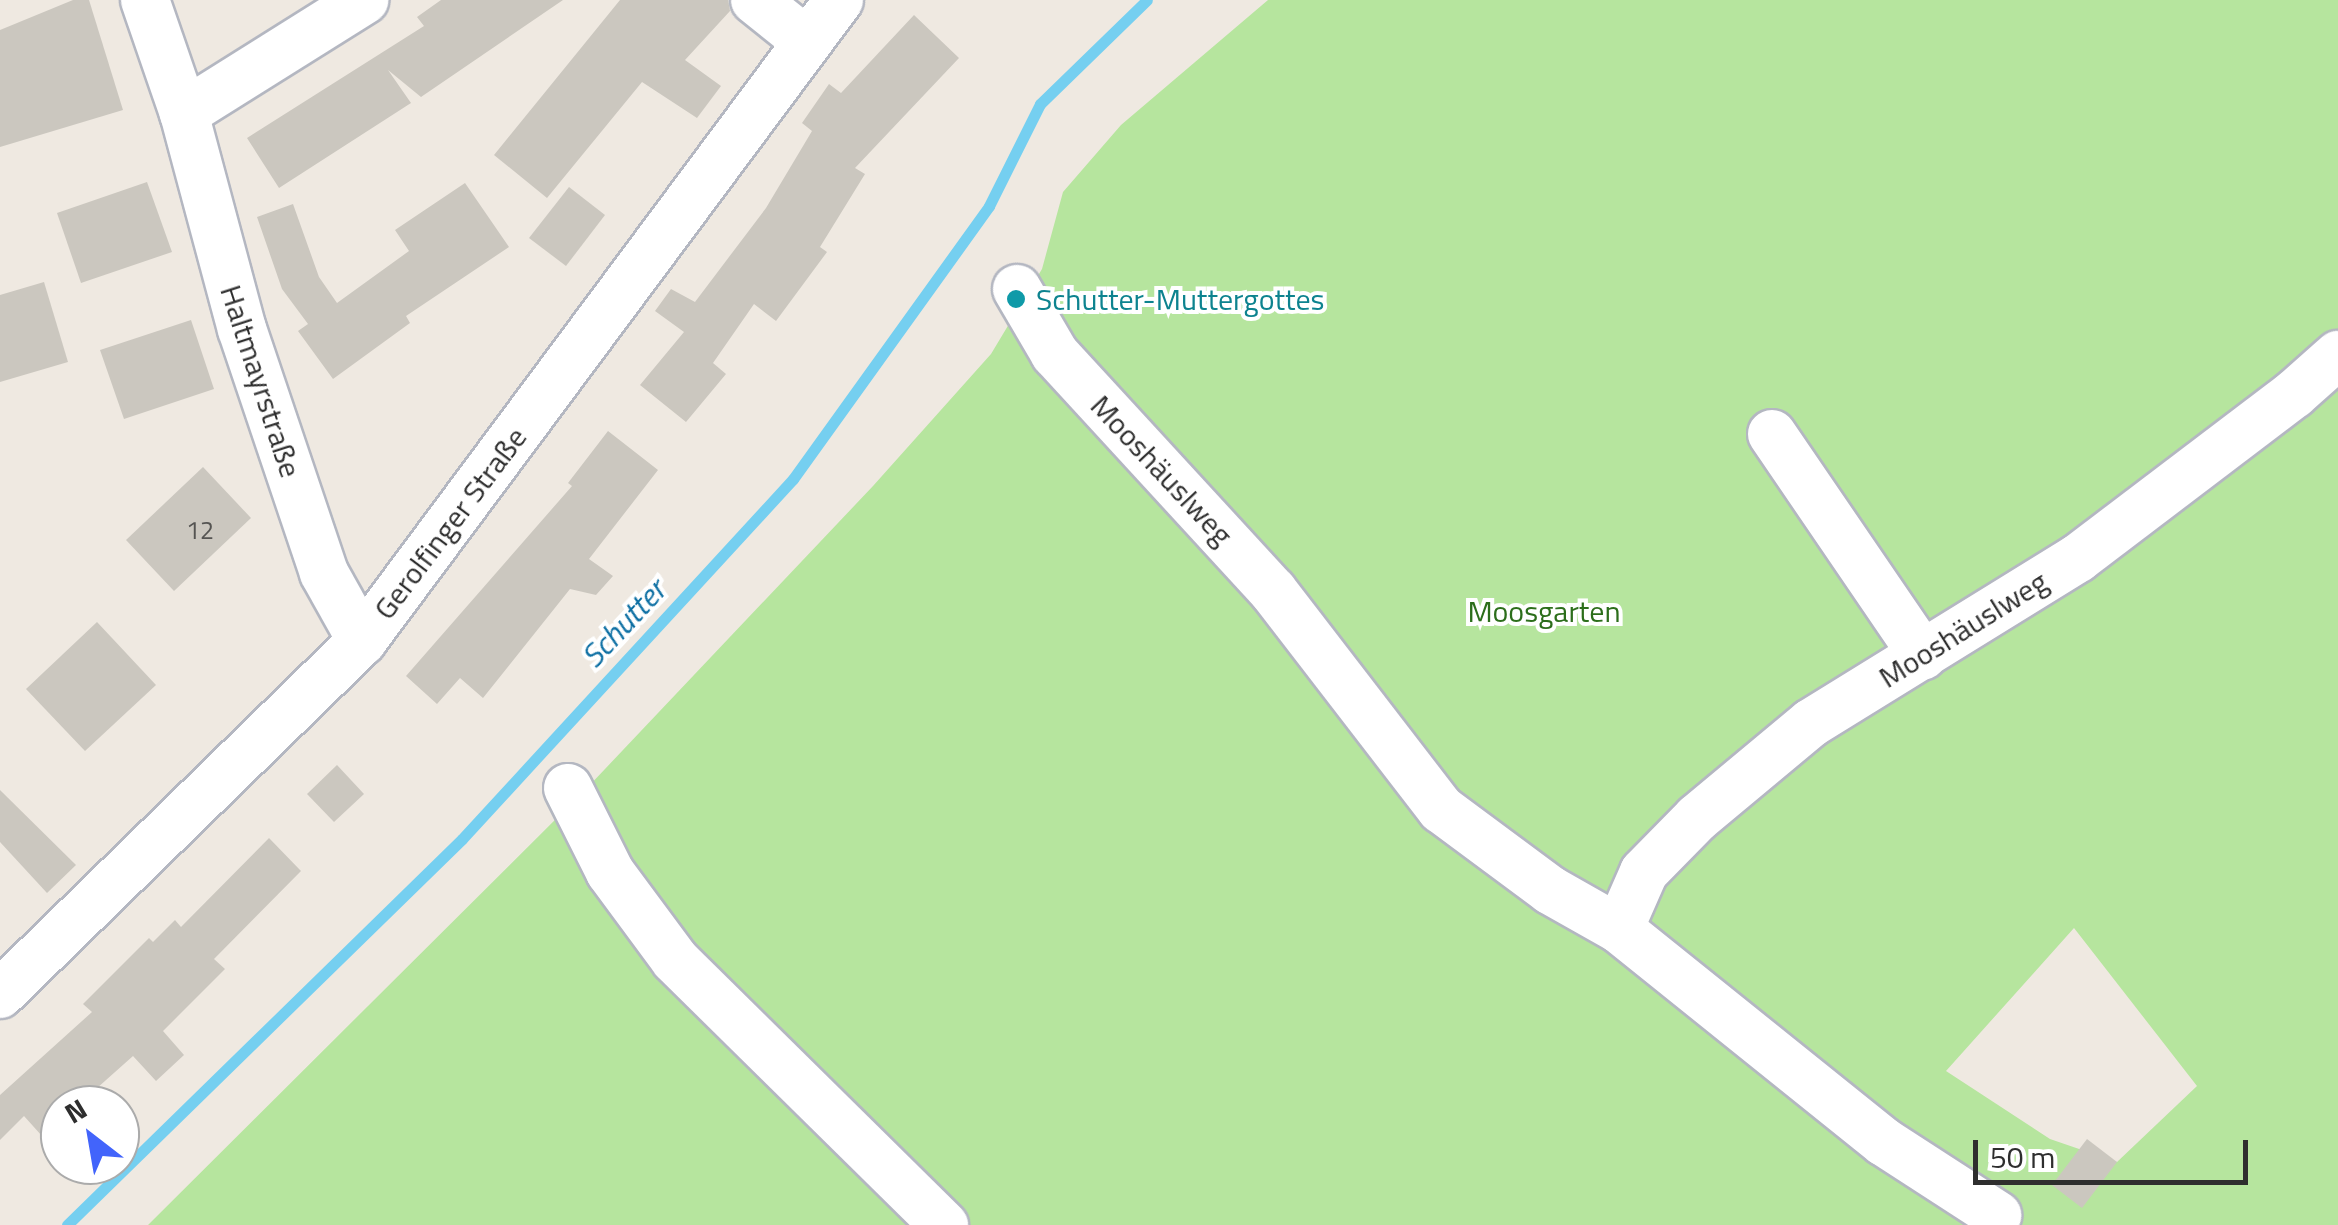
<!DOCTYPE html>
<html>
<head>
<meta charset="utf-8">
<style>
  body { margin:0 }
  #map { position:relative; width:2338px; height:1225px; overflow:hidden; background:#efe9e1; font-family:"Titillium Web",sans-serif }
  div>[style] { position:absolute }
  .green>* { inset:0; background:#b6e59e }
  .stream>* { height:11px; margin:-5.5px; padding:0 5.5px; transform-origin:5.5px; border-radius:5.5px; background:#75cff0 }
  .building>* { inset:0; background:#cbc7bf }
  .roads { filter:drop-shadow(2px 0 #b4b7c1) drop-shadow(-2px 0 #b4b7c1) drop-shadow(0 2px #b4b7c1) drop-shadow(0 -2px #b4b7c1) }
  .minor>* { height:48px; margin:-24px; padding:0 24px; transform-origin:24px; border-radius:24px; background:#fff }
  .dots>* { width:28px; height:28px; translate:-50% -50%; box-sizing:border-box; border:5px solid #fff; border-radius:50% }
  span { translate:-50% -50%; white-space:nowrap; text-align:center; line-height:1.15; -webkit-text-stroke:8px #fff; paint-order:stroke }
  .number-label { font-size:25px; color:#555452 }
  .number-label span { -webkit-text-stroke-width:0 }
  .culture-label { font-size:30px; color:#0d838f }
  .left { translate:0 -50%; text-align:left }
  .street-label { font-size:30px; color:#2e2e2e }
  .park-label { font-size:30px; color:#2c6e1b }
  .water-label { font-size:32px; color:#0d6fa3; font-style:italic }
  .north { position:absolute; left:40px; top:1085px; width:100px; height:100px; box-sizing:border-box; background:#fff; border:2px solid #ababab; border-radius:50%; rotate:329deg; font-size:28px; font-weight:700; line-height:40px; text-align:center; color:#2e2e2e }
  .north::after { content:''; display:block; margin:auto; width:35px; height:45px; background:#4264fb; clip-path:polygon(50% 0,100% 100%,50% 72%,0 100%) }
  .scale { position:absolute; left:1973px; top:1140px; width:275px; height:45px; box-sizing:border-box; border:5px solid #2e2e2e; border-top:0; padding-left:12px; font-size:30px; line-height:35px; white-space:nowrap; color:#2e2e2e; -webkit-text-stroke:8px #fff; paint-order:stroke }
</style>
</head>
<body>
<div id="map">
  <div class="green">
    <i style="clip-path:polygon(evenodd,1268px 0,2338px 0,2338px 1225px,148px 1225px,587px 788px,873px 486px,991px 354px,1042px 269px,1063px 192px,1121px 125px,1268px 0,2074px 928px,2197px 1086px,2117px 1162px,2050px 1139px,1946px 1071px,2074px 928px)"></i>
  </div>
  <div class="stream">
    <i style="left:67px;top:1225px;width:552px;rotate:-44.34deg"></i>
    <i style="left:462px;top:839px;width:489px;rotate:-47.4deg"></i>
    <i style="left:793px;top:479px;width:336px;rotate:-54.3deg"></i>
    <i style="left:989px;top:206px;width:114px;rotate:-63.4deg"></i>
    <i style="left:1040px;top:104px;width:149px;rotate:-44.2deg"></i>
  </div>
  <div class="building">
    <i style="clip-path:polygon(73px 0,89px 0,123px 110px,0 147px,0 30px)"></i>
    <i style="clip-path:polygon(441px 0,563px 0,421px 97px,388px 70px,411px 103px,279px 188px,247px 138px,424px 26px,417px 17px)"></i>
    <i style="clip-path:polygon(620px 0,728px 0,730px 11px,685px 60px,721px 86px,697px 118px,642px 82px,547px 198px,494px 155px)"></i>
    <i style="clip-path:polygon(914px 15px,959px 58px,855px 168px,865px 174px,820px 247px,827px 252px,776px 321px,754px 304px,713px 363px,726px 374px,686px 422px,640px 385px,684px 332px,655px 311px,671px 289px,695px 302px,766px 208px,812px 131px,802px 123px,829px 84px,841px 93px)"></i>
    <i style="clip-path:polygon(147px 182px,172px 252px,81px 283px,57px 213px)"></i>
    <i style="clip-path:polygon(465px 183px,509px 247px,406px 316px,410px 323px,333px 379px,298px 331px,308px 324px,282px 289px,257px 217px,293px 204px,319px 277px,337px 303px,409px 251px,395px 230px)"></i>
    <i style="clip-path:polygon(569px 187px,605px 215px,566px 266px,529px 238px)"></i>
    <i style="clip-path:polygon(44px 282px,68px 362px,0 382px,0 295px)"></i>
    <i style="clip-path:polygon(191px 320px,214px 389px,124px 419px,100px 350px)"></i>
    <i style="clip-path:polygon(608px 431px,658px 470px,589px 559px,613px 576px,596px 595px,570px 589px,483px 698px,460px 678px,437px 704px,406px 676px,572px 486px,568px 483px)"></i>
    <i style="clip-path:polygon(203px 467px,251px 518px,174px 591px,126px 540px)"></i>
    <i style="clip-path:polygon(97px 622px,156px 685px,85px 751px,26px 689px)"></i>
    <i style="clip-path:polygon(337px 765px,364px 794px,334px 822px,307px 794px)"></i>
    <i style="clip-path:polygon(0 790px,76px 865px,47px 893px,0 842px)"></i>
    <i style="clip-path:polygon(269px 838px,301px 871px,214px 959px,225px 969px,163px 1031px,184px 1055px,156px 1081px,133px 1056px,78px 1105px,60px 1105px,60px 1121px,42px 1136px,24px 1116px,0 1140px,0 1095px,92px 1012px,83px 1004px,149px 938px,153px 942px,175px 920px,181px 927px)"></i>
    <i style="clip-path:polygon(2087px 1139px,2117px 1162px,2082px 1208px,2052px 1185px)"></i>
  </div>
  <div class="roads">
    <div class="minor">
      <i style="left:145px;top:0;width:120px;rotate:71deg"></i>
      <i style="left:184px;top:113px;width:224px;rotate:75deg"></i>
      <i style="left:242px;top:329px;width:257px;rotate:71.4deg"></i>
      <i style="left:324px;top:573px;width:78px;rotate:60.8deg"></i>
      <i style="left:755px;top:0;width:64px;rotate:38.7deg"></i>
      <i style="left:184px;top:113px;width:213px;rotate:-32.1deg"></i>
      <i style="left:1017px;top:289px;width:75px;rotate:59.7deg"></i>
      <i style="left:1055px;top:354px;width:322px;rotate:47.4deg"></i>
      <i style="left:1273px;top:591px;width:275px;rotate:52.4deg"></i>
      <i style="left:1441px;top:809px;width:136px;rotate:36.6deg"></i>
      <i style="left:1550px;top:890px;width:79px;rotate:29.5deg"></i>
      <i style="left:1619px;top:929px;width:340px;rotate:38.8deg"></i>
      <i style="left:1884px;top:1142px;width:135px;rotate:32.9deg"></i>
      <i style="left:1772px;top:434px;width:268px;rotate:55.7deg"></i>
      <i style="left:568px;top:788px;width:94px;rotate:63.4deg"></i>
      <i style="left:610px;top:872px;width:109px;rotate:53.5deg"></i>
      <i style="left:675px;top:960px;width:378px;rotate:44.6deg"></i>
      <i style="left:1619px;top:929px;width:62px;rotate:-66.3deg"></i>
      <i style="left:1644px;top:872px;width:76px;rotate:-45.5deg"></i>
      <i style="left:1697px;top:818px;width:148px;rotate:-39.8deg"></i>
      <i style="left:1811px;top:723px;width:314px;rotate:-31.7deg"></i>
      <i style="left:2078px;top:558px;width:271px;rotate:-37.2deg"></i>
      <i style="left:2294px;top:394px;width:59px;rotate:-41.6deg"></i>
      <i style="left:0;top:994px;width:506px;rotate:-44.28deg"></i>
      <i style="left:362px;top:641px;width:799px;rotate:-53.35deg"></i>
    </div>
  </div>
  <div class="dots">
    <i style="left:1016px;top:299px;background:#0f9aa8"></i>
  </div>
  <div class="number-label">
    <span style="left:200px;top:530px">12</span>
  </div>
  <div class="culture-label">
    <span class="left" style="left:1036px;top:299px">Schutter-Muttergottes</span>
  </div>
  <div class="street-label">
    <span style="left:261px;top:381px;rotate:72deg">Haltmayrstraße</span>
    <span style="left:1162px;top:470px;rotate:47deg">Mooshäuslweg</span>
    <span style="left:450px;top:523px;rotate:-53deg">Gerolfinger Straße</span>
    <span style="left:1963px;top:629px;rotate:-32deg">Mooshäuslweg</span>
  </div>
  <div class="park-label">
    <span style="left:1544px;top:611px">Moosgarten</span>
  </div>
  <div class="water-label">
    <span style="left:623px;top:623px;rotate:-47deg">Schutter</span>
  </div>
  <div class="north">N</div>
  <div class="scale">50 m</div>
</div>
</body>
</html>
